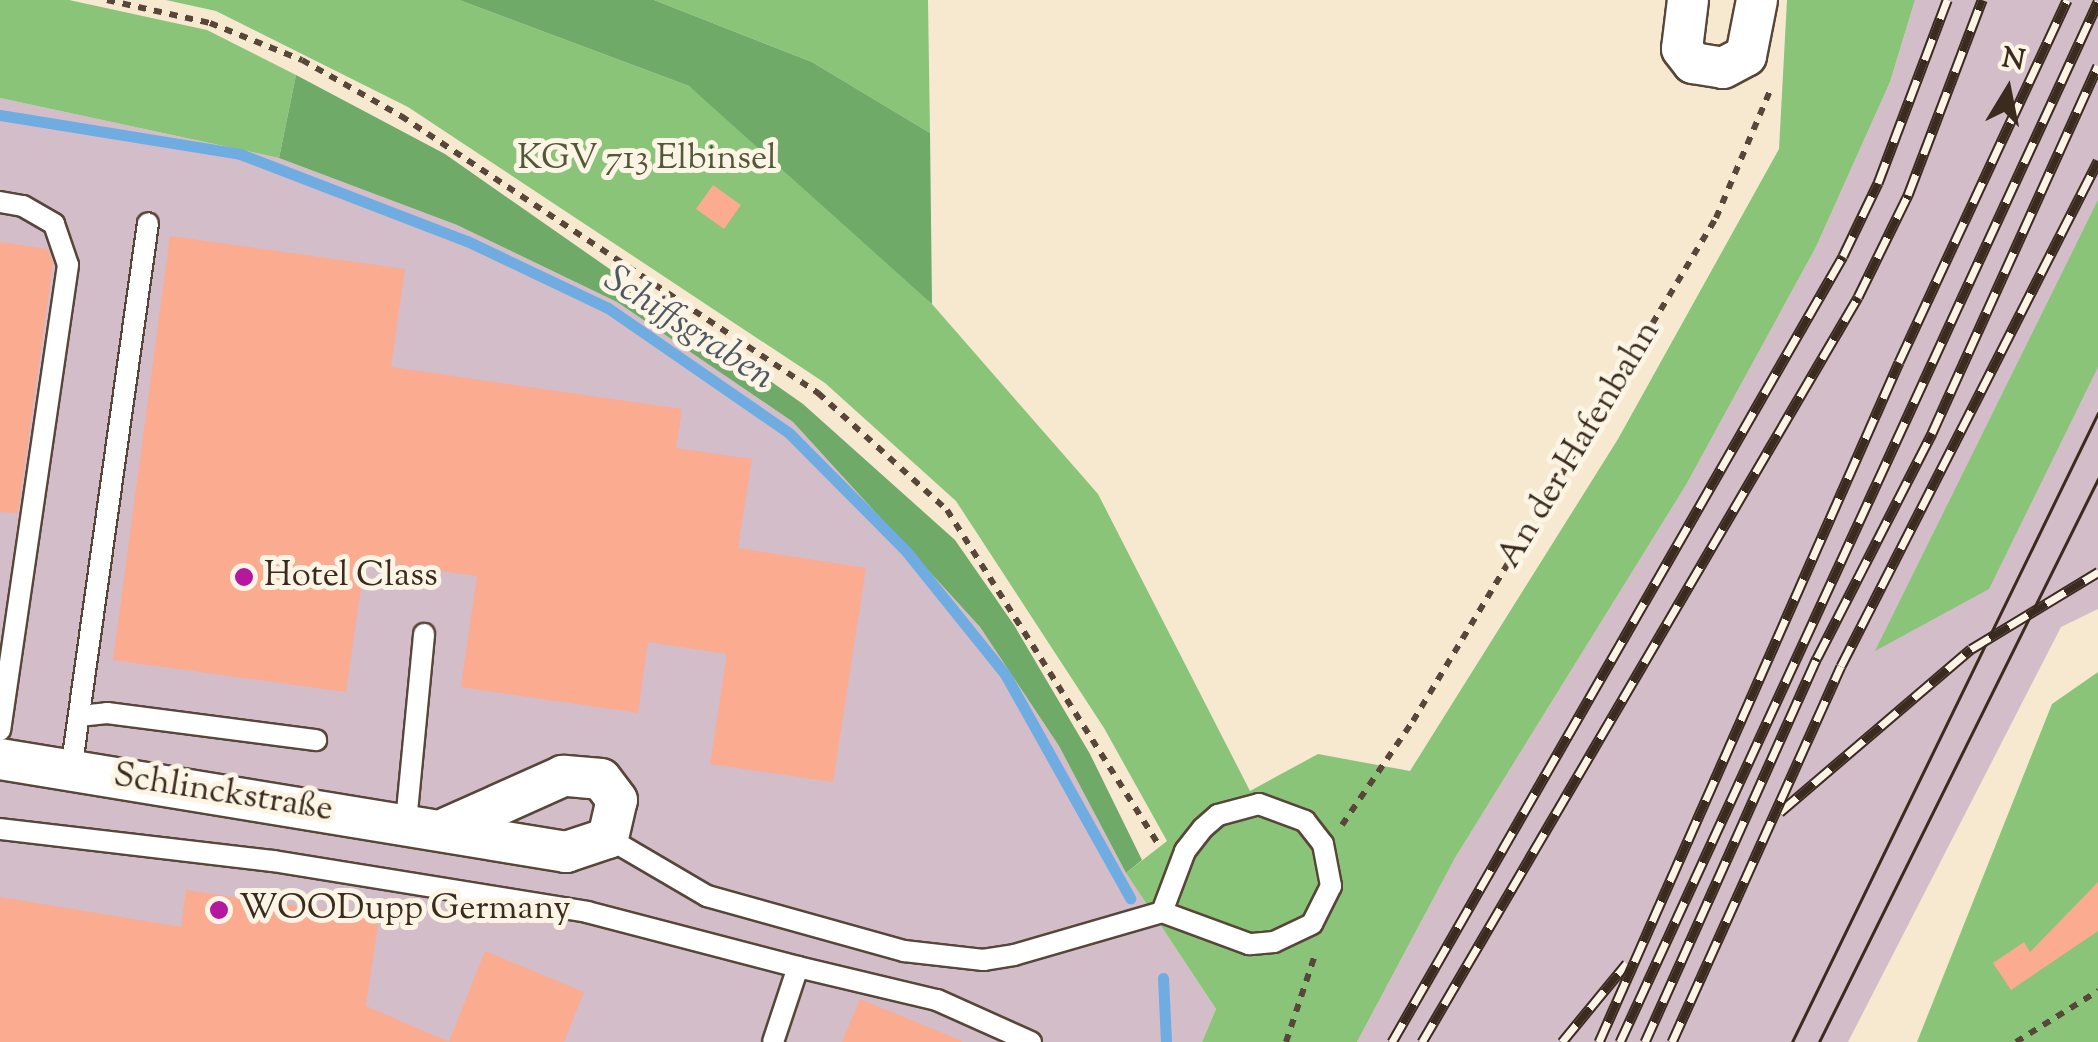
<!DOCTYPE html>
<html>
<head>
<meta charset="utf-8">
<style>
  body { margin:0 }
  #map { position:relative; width:2098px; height:1042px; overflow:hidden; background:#f7e8d0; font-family:"Sorts Mill Goudy",serif }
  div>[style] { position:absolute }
  .industrial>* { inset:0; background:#d2bdc8 }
  .green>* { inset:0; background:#8ac479 }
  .forest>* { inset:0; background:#6faa69 }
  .stream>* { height:11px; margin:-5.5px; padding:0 5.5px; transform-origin:5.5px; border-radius:5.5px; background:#6face1 }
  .building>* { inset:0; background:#fbab90 }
  .path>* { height:6px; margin-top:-3px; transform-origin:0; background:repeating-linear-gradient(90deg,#574639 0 8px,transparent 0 16px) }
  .roads { filter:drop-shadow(2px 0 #574639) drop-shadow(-2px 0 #574639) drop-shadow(0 2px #574639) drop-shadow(0 -2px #574639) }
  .service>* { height:20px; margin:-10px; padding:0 10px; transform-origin:10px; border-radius:10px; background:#fff }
  .minor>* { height:40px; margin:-20px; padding:0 20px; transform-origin:20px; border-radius:20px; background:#fff }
  .tram>* { height:2.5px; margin:-1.25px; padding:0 1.25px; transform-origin:1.25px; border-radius:1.25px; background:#3b2a1e }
  .rail>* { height:11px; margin-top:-5.5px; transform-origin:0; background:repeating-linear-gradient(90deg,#fcf5e5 0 22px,#3b2a1e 0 44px); box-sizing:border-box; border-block:2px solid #3b2a1e }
  .dots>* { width:28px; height:28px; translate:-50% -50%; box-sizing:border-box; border:5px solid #fcf5e5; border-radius:50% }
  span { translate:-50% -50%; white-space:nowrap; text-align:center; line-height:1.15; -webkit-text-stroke:10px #fcf5e5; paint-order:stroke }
  .park-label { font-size:35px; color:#535839 }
  .street-label { font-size:35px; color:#3b2a1e }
  .poi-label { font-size:35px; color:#3b2a1e }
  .left { translate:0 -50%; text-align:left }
  .water-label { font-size:38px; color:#4d5862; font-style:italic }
  .north { position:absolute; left:1958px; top:40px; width:100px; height:100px; -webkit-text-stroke:8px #fcf5e5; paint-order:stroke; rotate:10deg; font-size:28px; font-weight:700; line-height:40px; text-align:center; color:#3b2a1e }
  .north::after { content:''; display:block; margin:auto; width:35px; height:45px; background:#3b2a1e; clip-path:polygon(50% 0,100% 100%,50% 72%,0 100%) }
</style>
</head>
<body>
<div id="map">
  <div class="industrial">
    <i style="clip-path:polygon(1915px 0,2098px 0,2098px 609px,2061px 627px,1848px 1042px,1357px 1042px,1455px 858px,1686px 485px,1816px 247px,1890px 82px)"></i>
    <i style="clip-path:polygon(0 98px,279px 158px,457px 225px,617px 302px,793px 422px,980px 627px,1059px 746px,1126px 873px,1216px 1009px,1202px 1042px,0 1042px)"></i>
  </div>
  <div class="green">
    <i style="clip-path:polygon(0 0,69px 0,207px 30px,296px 75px,279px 158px,0 98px)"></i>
    <i style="clip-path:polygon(166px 0,459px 0,689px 86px,829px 198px,932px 304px,1098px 494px,1250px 791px,1318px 754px,1410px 771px,1618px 439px,1779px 149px,1787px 0,1915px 0,1890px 82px,1816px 247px,1686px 485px,1455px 858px,1357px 1042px,1202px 1042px,1216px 1009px,1126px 873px,1167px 841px,1104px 728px,956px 501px,825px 383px,408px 107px,216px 11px)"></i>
    <i style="clip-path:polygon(654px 0,928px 0,930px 133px,812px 62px)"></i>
    <i style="clip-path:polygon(2098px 200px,2098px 367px,1989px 589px,1875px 651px)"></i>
    <i style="clip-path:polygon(2098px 672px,2098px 1042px,1917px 1042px,2052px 704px)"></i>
  </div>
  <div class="forest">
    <i style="clip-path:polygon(459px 0,654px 0,812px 62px,930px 133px,932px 304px,689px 86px)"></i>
    <i style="clip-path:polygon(296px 75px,445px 154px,803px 404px,955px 540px,1014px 625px,1090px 754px,1142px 860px,1126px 873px,1059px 746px,980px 627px,793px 422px,617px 302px,457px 225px,279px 158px)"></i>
  </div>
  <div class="stream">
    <i style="left:0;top:115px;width:243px;rotate:9.2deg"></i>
    <i style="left:240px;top:154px;width:243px;rotate:21deg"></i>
    <i style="left:467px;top:241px;width:156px;rotate:25.4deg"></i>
    <i style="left:608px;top:308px;width:220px;rotate:34.6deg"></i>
    <i style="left:789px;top:433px;width:166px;rotate:45.2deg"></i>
    <i style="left:906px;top:551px;width:158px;rotate:51.2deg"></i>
    <i style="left:1005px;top:674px;width:257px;rotate:60.8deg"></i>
    <i style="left:1163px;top:978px;width:64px;rotate:87.3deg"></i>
  </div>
  <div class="building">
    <i style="clip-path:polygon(713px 185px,741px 205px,724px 229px,696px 209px)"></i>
    <i style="clip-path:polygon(170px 236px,405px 269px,391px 367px,682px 409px,676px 448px,752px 459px,738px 548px,866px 568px,833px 782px,710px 764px,727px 654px,648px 642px,638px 713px,461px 687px,477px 576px,365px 560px,346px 692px,113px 660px)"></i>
    <i style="clip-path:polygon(0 242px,48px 249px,53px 263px,18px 513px,0 512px)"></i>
    <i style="clip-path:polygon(2098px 882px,2098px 931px,2011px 990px,1993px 963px,2024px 942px,2030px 952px)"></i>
    <i style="clip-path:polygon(186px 890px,379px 918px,366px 1006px,449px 1042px,485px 951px,584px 992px,564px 1042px,0 1042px,0 897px,181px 927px)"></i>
    <i style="clip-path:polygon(860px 999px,962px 1041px,962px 1042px,842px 1042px)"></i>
  </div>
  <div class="path">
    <i style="left:107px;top:0;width:106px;rotate:12.6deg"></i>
    <i style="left:210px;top:23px;width:99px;rotate:21.9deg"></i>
    <i style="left:302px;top:60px;width:114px;rotate:29.5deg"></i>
    <i style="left:401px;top:116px;width:501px;rotate:33.59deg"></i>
    <i style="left:818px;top:393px;width:174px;rotate:42.2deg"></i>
    <i style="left:947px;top:510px;width:395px;rotate:57.7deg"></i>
    <i style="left:1342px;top:825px;width:126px;rotate:-55.7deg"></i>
    <i style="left:1413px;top:721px;width:587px;rotate:-58.94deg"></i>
    <i style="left:1716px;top:218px;width:143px;rotate:-67deg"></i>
    <i style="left:1286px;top:1042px;width:92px;rotate:-71.6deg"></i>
    <i style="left:2016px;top:1042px;width:97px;rotate:-31.9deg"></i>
  </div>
  <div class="roads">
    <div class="service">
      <i style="left:0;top:202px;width:23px;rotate:10deg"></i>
      <i style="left:23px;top:206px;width:36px;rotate:30deg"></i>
      <i style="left:54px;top:224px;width:43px;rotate:71.1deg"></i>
      <i style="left:68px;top:265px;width:470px;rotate:98.3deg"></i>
      <i style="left:79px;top:716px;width:28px;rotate:-6deg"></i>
      <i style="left:107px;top:713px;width:211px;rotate:7.4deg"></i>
      <i style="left:71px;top:771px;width:553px;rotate:-82deg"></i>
      <i style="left:1259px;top:804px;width:49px;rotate:20.3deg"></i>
      <i style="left:1305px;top:821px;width:29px;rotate:52deg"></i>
      <i style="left:1323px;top:844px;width:43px;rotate:79.2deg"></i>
      <i style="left:1331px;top:886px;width:42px;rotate:116.6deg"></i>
      <i style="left:1312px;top:924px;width:42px;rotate:154.7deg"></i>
      <i style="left:1274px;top:942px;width:25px;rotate:175deg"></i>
      <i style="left:1249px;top:944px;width:93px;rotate:-159.8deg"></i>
      <i style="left:1162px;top:912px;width:65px;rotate:-69.3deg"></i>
      <i style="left:1185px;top:851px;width:29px;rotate:-52deg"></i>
      <i style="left:1203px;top:828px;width:20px;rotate:-41deg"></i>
      <i style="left:1218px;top:815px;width:42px;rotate:-15deg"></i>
      <i style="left:406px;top:822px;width:189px;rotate:-84.5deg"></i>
      <i style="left:0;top:829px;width:275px;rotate:6.7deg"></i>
      <i style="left:273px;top:861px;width:318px;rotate:9.2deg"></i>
      <i style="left:587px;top:912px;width:218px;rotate:14.6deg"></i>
      <i style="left:798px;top:967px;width:79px;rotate:108.4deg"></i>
      <i style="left:608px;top:838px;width:115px;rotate:30.4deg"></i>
      <i style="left:707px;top:896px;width:205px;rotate:15.6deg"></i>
      <i style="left:904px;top:951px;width:80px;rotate:6.5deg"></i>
      <i style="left:983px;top:960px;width:31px;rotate:-9deg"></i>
      <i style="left:1014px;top:955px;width:154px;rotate:-16.2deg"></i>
      <i style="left:798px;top:967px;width:143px;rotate:13.4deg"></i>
      <i style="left:937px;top:1000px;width:103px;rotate:24.1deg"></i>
    </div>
    <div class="minor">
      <i style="left:1688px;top:0;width:49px;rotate:97deg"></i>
      <i style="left:1682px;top:49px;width:18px;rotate:52deg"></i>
      <i style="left:1693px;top:63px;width:30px;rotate:9deg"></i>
      <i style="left:1723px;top:68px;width:26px;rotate:-28deg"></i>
      <i style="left:1746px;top:56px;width:57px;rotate:-78.9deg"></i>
      <i style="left:0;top:759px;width:574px;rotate:9.33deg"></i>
      <i style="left:566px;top:852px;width:44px;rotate:-18.4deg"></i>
      <i style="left:608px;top:838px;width:39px;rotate:-77deg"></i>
      <i style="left:617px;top:800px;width:26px;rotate:-127deg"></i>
      <i style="left:601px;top:779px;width:38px;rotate:-175deg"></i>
      <i style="left:563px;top:776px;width:127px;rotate:155.9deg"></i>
    </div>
  </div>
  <div class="tram">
    <i style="left:1792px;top:1042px;width:699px;rotate:-64.06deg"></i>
    <i style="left:1819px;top:1042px;width:628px;rotate:-63.64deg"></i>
  </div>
  <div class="rail">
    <i style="left:1780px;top:812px;width:251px;rotate:-40.5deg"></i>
    <i style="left:1971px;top:649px;width:149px;rotate:-31.2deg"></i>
    <i style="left:1392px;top:1042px;width:906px;rotate:-60.15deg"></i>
    <i style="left:1843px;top:256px;width:81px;rotate:-64.4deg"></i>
    <i style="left:1878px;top:183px;width:196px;rotate:-69.3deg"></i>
    <i style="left:1422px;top:1042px;width:863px;rotate:-59.66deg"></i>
    <i style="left:1858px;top:297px;width:114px;rotate:-63.9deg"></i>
    <i style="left:1908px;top:195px;width:209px;rotate:-69.2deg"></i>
    <i style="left:1562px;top:1042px;width:102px;rotate:-50.6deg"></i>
    <i style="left:1599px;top:1042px;width:743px;rotate:-66.19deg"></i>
    <i style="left:1899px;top:362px;width:399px;rotate:-65.1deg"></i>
    <i style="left:1620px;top:1042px;width:1145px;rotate:-65.32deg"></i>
    <i style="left:1645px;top:1042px;width:421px;rotate:-65.9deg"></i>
    <i style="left:1817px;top:658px;width:253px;rotate:-62.9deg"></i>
    <i style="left:1932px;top:433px;width:403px;rotate:-65.7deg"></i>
    <i style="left:1672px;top:1042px;width:412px;rotate:-65.8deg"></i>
    <i style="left:1841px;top:666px;width:567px;rotate:-63.03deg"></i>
  </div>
  <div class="dots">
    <i style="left:244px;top:577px;background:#b5179e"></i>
    <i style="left:219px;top:910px;background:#b5179e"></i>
  </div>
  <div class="park-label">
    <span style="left:647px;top:160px">KGV 713 Elbinsel</span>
  </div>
  <div class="street-label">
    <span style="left:1580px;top:445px;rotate:-59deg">An der Hafenbahn</span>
    <span style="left:223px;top:794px;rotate:9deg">Schlinckstraße</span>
  </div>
  <div class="poi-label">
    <span class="left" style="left:264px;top:577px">Hotel Class</span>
    <span class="left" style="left:239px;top:910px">WOODupp Germany</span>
  </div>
  <div class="water-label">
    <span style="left:688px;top:330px;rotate:33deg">Schiffsgraben</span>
  </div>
  <div class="north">N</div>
</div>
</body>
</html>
